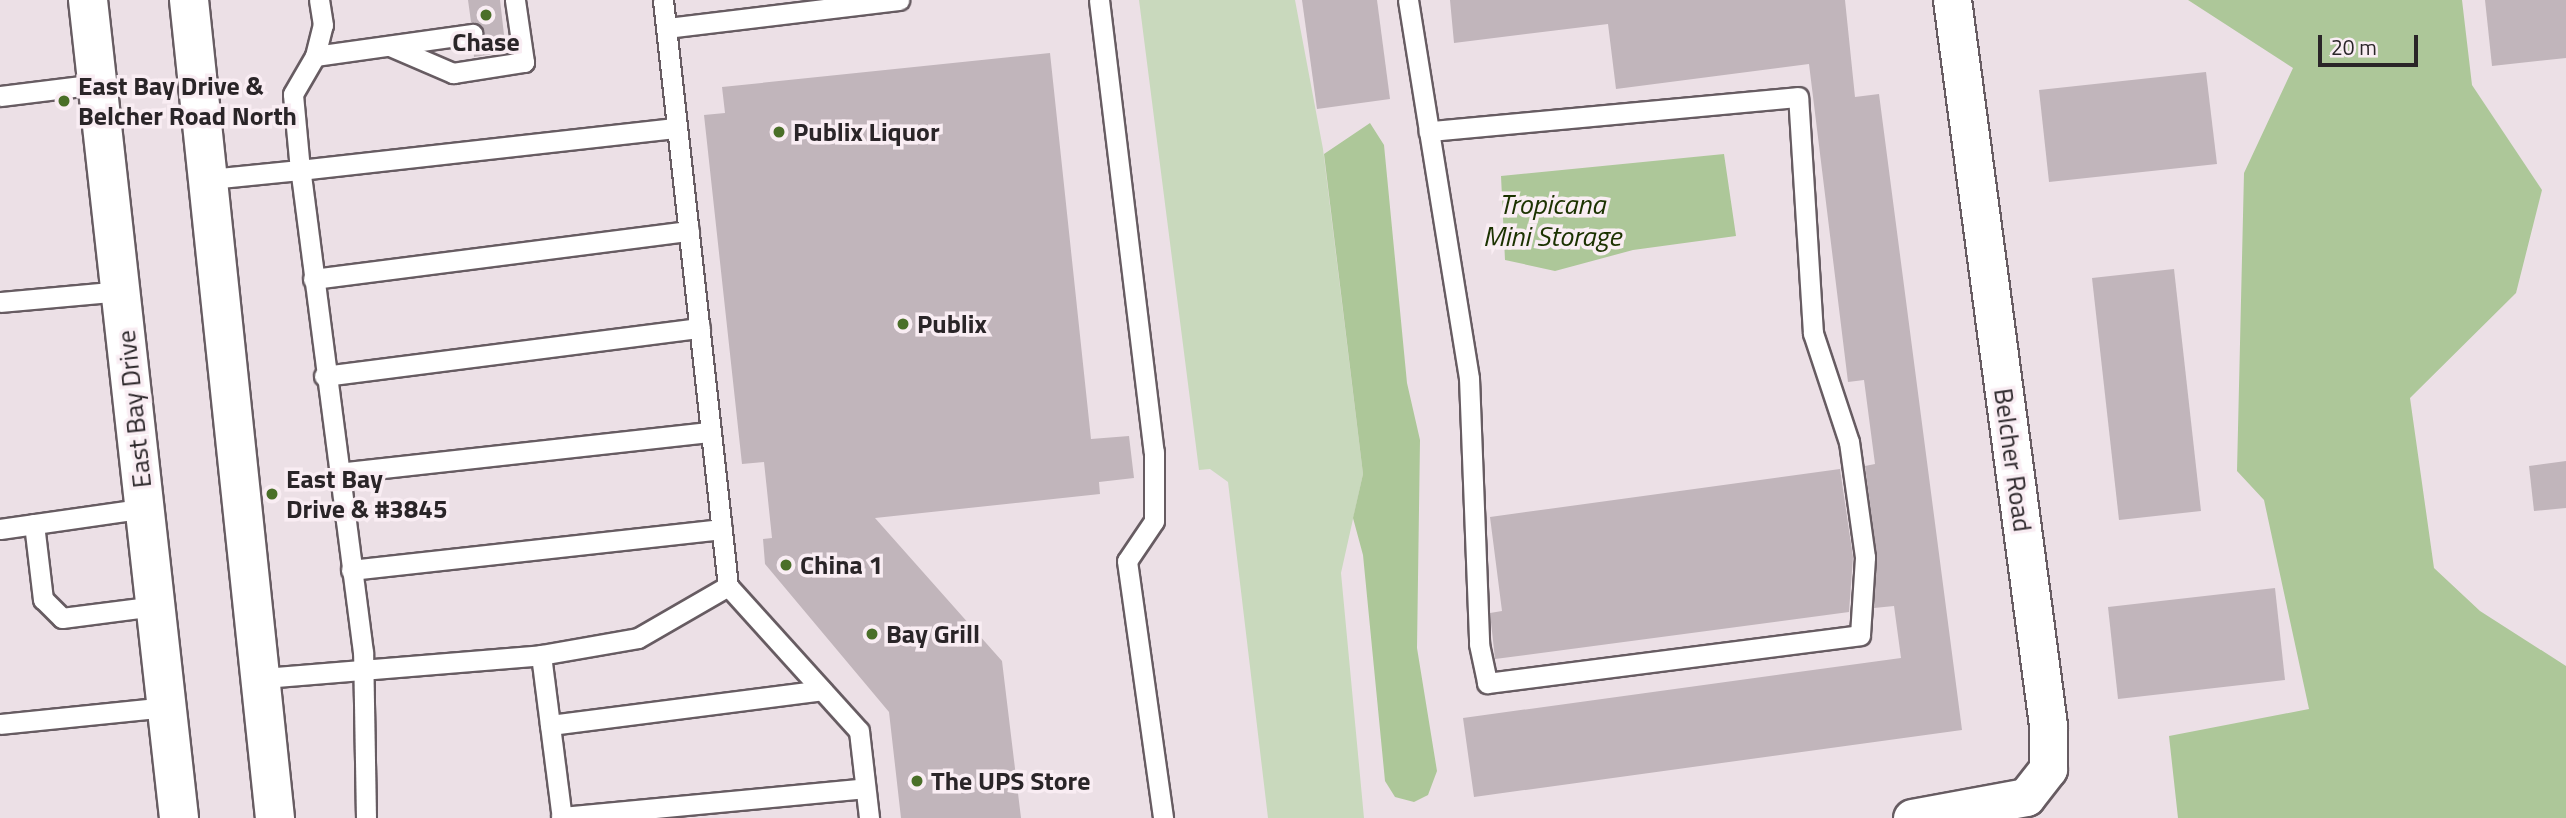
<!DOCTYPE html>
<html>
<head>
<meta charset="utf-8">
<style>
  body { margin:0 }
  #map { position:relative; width:2566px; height:818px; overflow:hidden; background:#ece0e6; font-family:"Titillium Web",sans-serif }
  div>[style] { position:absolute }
  .green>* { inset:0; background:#c9d9bd }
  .water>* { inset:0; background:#adc799 }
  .building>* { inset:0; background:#c1b5bb }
  .roads { filter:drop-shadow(2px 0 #675c62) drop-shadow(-2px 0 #675c62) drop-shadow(0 2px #675c62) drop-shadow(0 -2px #675c62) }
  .lane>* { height:19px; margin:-9.5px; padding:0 9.5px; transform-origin:9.5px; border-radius:9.5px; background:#fff }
  .street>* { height:37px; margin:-18.5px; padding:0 18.5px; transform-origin:18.5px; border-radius:18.5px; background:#fff }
  .primary>* { height:38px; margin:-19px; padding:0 19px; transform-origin:19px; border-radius:19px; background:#fff }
  .dots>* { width:19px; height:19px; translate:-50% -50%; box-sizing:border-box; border:4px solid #f9edf3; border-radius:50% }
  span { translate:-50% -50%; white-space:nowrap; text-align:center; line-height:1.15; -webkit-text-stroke:7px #f9edf3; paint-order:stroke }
  .poi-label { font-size:26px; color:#2a2528; font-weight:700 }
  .left { translate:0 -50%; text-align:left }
  .street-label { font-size:26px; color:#2a2528 }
  .water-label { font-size:28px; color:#1b3200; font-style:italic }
  .scale { position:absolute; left:2318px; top:35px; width:100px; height:32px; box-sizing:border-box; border:4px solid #2a2528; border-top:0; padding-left:9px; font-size:21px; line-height:24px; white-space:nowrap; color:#2a2528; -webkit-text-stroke:5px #f9edf3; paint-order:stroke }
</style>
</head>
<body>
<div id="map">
  <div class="green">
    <i style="clip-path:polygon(1139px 0,1295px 0,1323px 149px,1363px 474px,1341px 573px,1364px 818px,1268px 818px,1228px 482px,1210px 469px,1199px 470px)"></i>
  </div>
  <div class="water">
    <i style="clip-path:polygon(2188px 0,2462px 0,2472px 85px,2542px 190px,2516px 293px,2410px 398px,2434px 568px,2480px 611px,2566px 666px,2566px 818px,2178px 818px,2169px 736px,2309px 709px,2264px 500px,2237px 471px,2244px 173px,2293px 68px)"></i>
    <i style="clip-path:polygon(1370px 123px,1384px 145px,1407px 383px,1420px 440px,1417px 648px,1437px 771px,1428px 795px,1414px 802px,1395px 797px,1385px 781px,1363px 555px,1353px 518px,1363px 474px,1324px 154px)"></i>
    <i style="clip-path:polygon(1724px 154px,1736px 236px,1633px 250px,1555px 271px,1505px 260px,1501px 176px)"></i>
  </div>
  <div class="building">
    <i style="clip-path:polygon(468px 0,500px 0,506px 52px,474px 57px,473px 46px,484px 33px,471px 22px)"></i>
    <i style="clip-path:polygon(1302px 0,1377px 0,1390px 99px,1317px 109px)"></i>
    <i style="clip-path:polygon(1450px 0,1845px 0,1855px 97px,1879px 94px,1962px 730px,1474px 797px,1463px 718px,1901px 658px,1894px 606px,1874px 608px,1877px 556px,1865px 466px,1875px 464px,1864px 380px,1848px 382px,1809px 64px,1616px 89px,1608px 24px,1454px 43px)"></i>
    <i style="clip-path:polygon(2485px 0,2566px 0,2566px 58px,2492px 66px)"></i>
    <i style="clip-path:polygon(1050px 53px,1091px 439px,1129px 436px,1134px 478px,1099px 482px,1100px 494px,875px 518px,1002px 661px,1021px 818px,901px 818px,889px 712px,765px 564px,763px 539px,772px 538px,764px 462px,742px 464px,704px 115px,725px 113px,722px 87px)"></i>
    <i style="clip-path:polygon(2206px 72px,2217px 164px,2049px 182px,2039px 90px)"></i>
    <i style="clip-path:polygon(2174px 269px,2201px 511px,2119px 520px,2092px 278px)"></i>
    <i style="clip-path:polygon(2566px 461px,2566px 508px,2534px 511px,2529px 466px)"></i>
    <i style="clip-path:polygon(1840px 469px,1853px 557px,1849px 612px,1495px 659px,1490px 613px,1502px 611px,1490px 517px)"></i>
    <i style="clip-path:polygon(2275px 588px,2285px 680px,2118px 699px,2108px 607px)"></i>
  </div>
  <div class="roads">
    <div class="lane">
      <i style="left:663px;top:0;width:590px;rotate:83.67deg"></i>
      <i style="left:728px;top:586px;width:195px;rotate:47.9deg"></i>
      <i style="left:859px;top:731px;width:88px;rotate:83.4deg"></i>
      <i style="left:1099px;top:0;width:455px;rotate:83.1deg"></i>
      <i style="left:1154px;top:452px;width:69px;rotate:90deg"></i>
      <i style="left:1154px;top:521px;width:48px;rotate:124deg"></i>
      <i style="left:1127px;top:561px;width:260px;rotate:82deg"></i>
      <i style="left:1408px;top:0;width:133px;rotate:80.9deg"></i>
      <i style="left:1429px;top:131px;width:250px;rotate:80.8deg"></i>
      <i style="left:1469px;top:378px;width:266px;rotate:87.8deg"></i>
      <i style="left:1479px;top:644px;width:40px;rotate:78deg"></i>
      <i style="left:1487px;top:683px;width:376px;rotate:-7.3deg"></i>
      <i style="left:1860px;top:635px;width:78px;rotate:-86.3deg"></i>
      <i style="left:1865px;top:557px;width:116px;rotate:-97.9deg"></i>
      <i style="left:1849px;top:442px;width:115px;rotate:-108.3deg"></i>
      <i style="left:1813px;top:333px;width:236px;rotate:-93.6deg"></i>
      <i style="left:1798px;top:97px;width:371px;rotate:174.7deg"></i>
      <i style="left:667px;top:28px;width:234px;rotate:-6.9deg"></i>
      <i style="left:390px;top:46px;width:69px;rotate:23.2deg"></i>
      <i style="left:453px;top:73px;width:72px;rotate:-8.8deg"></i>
      <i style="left:524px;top:62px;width:63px;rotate:-98.3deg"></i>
      <i style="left:315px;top:56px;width:159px;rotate:-8deg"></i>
      <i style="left:0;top:96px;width:99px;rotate:-7deg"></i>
      <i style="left:210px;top:179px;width:90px;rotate:-5.7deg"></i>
      <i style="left:300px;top:170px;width:76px;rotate:-95.3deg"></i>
      <i style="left:293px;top:94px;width:44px;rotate:-59.9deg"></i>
      <i style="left:315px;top:56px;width:32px;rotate:-76deg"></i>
      <i style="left:323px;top:25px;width:25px;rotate:-99deg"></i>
      <i style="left:313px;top:279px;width:379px;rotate:-7.3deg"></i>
      <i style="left:0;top:302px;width:121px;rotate:-5.2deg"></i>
      <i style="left:324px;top:376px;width:379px;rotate:-7.3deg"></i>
      <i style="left:338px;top:473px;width:375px;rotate:-6.3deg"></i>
      <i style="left:34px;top:524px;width:76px;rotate:83.2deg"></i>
      <i style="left:43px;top:599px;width:27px;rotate:45deg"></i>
      <i style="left:62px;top:618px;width:95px;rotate:-7.3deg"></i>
      <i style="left:0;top:529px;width:147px;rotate:-8.2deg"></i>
      <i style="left:351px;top:570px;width:373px;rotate:-6.3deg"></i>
      <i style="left:541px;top:655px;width:98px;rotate:-9.9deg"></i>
      <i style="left:638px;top:638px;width:104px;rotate:-30deg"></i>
      <i style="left:264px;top:678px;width:278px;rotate:-4.7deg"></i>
      <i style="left:541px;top:655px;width:164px;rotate:82.7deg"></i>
      <i style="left:0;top:724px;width:168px;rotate:-5.8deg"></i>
      <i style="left:550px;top:725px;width:274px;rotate:-7.3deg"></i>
      <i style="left:561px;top:817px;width:305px;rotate:-5.4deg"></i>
      <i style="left:366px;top:818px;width:166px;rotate:-91deg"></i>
      <i style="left:363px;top:652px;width:486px;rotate:-97.4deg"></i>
      <i style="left:300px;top:170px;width:379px;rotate:-6.4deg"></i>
    </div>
    <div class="street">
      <i style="left:1912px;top:818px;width:116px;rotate:-10.4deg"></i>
      <i style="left:2026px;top:797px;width:36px;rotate:-52deg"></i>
      <i style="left:2048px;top:769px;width:44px;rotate:-90deg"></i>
      <i style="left:2048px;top:725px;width:731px;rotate:-97.54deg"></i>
    </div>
    <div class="primary">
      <i style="left:88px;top:0;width:823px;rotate:83.65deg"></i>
      <i style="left:189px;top:0;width:823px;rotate:84deg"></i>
    </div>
  </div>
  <div class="dots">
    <i style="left:486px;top:15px;background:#4a6f28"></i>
    <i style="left:64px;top:101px;background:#4a6f28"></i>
    <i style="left:779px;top:132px;background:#4a6f28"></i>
    <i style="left:903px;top:324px;background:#4a6f28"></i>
    <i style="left:272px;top:494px;background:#4a6f28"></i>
    <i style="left:786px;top:565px;background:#4a6f28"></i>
    <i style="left:872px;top:634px;background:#4a6f28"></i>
    <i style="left:917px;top:781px;background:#4a6f28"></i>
  </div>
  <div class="poi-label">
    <span style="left:486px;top:42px">Chase</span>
    <span class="left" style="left:78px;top:101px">East Bay Drive &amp;<br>Belcher Road North</span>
    <span class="left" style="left:793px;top:132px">Publix Liquor</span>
    <span class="left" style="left:917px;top:324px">Publix</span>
    <span class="left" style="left:286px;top:494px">East Bay<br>Drive &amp; #3845</span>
    <span class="left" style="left:800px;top:565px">China 1</span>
    <span class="left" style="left:886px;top:634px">Bay Grill</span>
    <span class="left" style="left:931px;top:781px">The UPS Store</span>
  </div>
  <div class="street-label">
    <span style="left:134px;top:409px;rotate:-96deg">East Bay Drive</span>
    <span style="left:2013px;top:460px;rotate:82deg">Belcher Road</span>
  </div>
  <div class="water-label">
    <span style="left:1552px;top:220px">Tropicana<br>Mini Storage</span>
  </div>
  <div class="scale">20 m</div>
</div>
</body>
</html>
